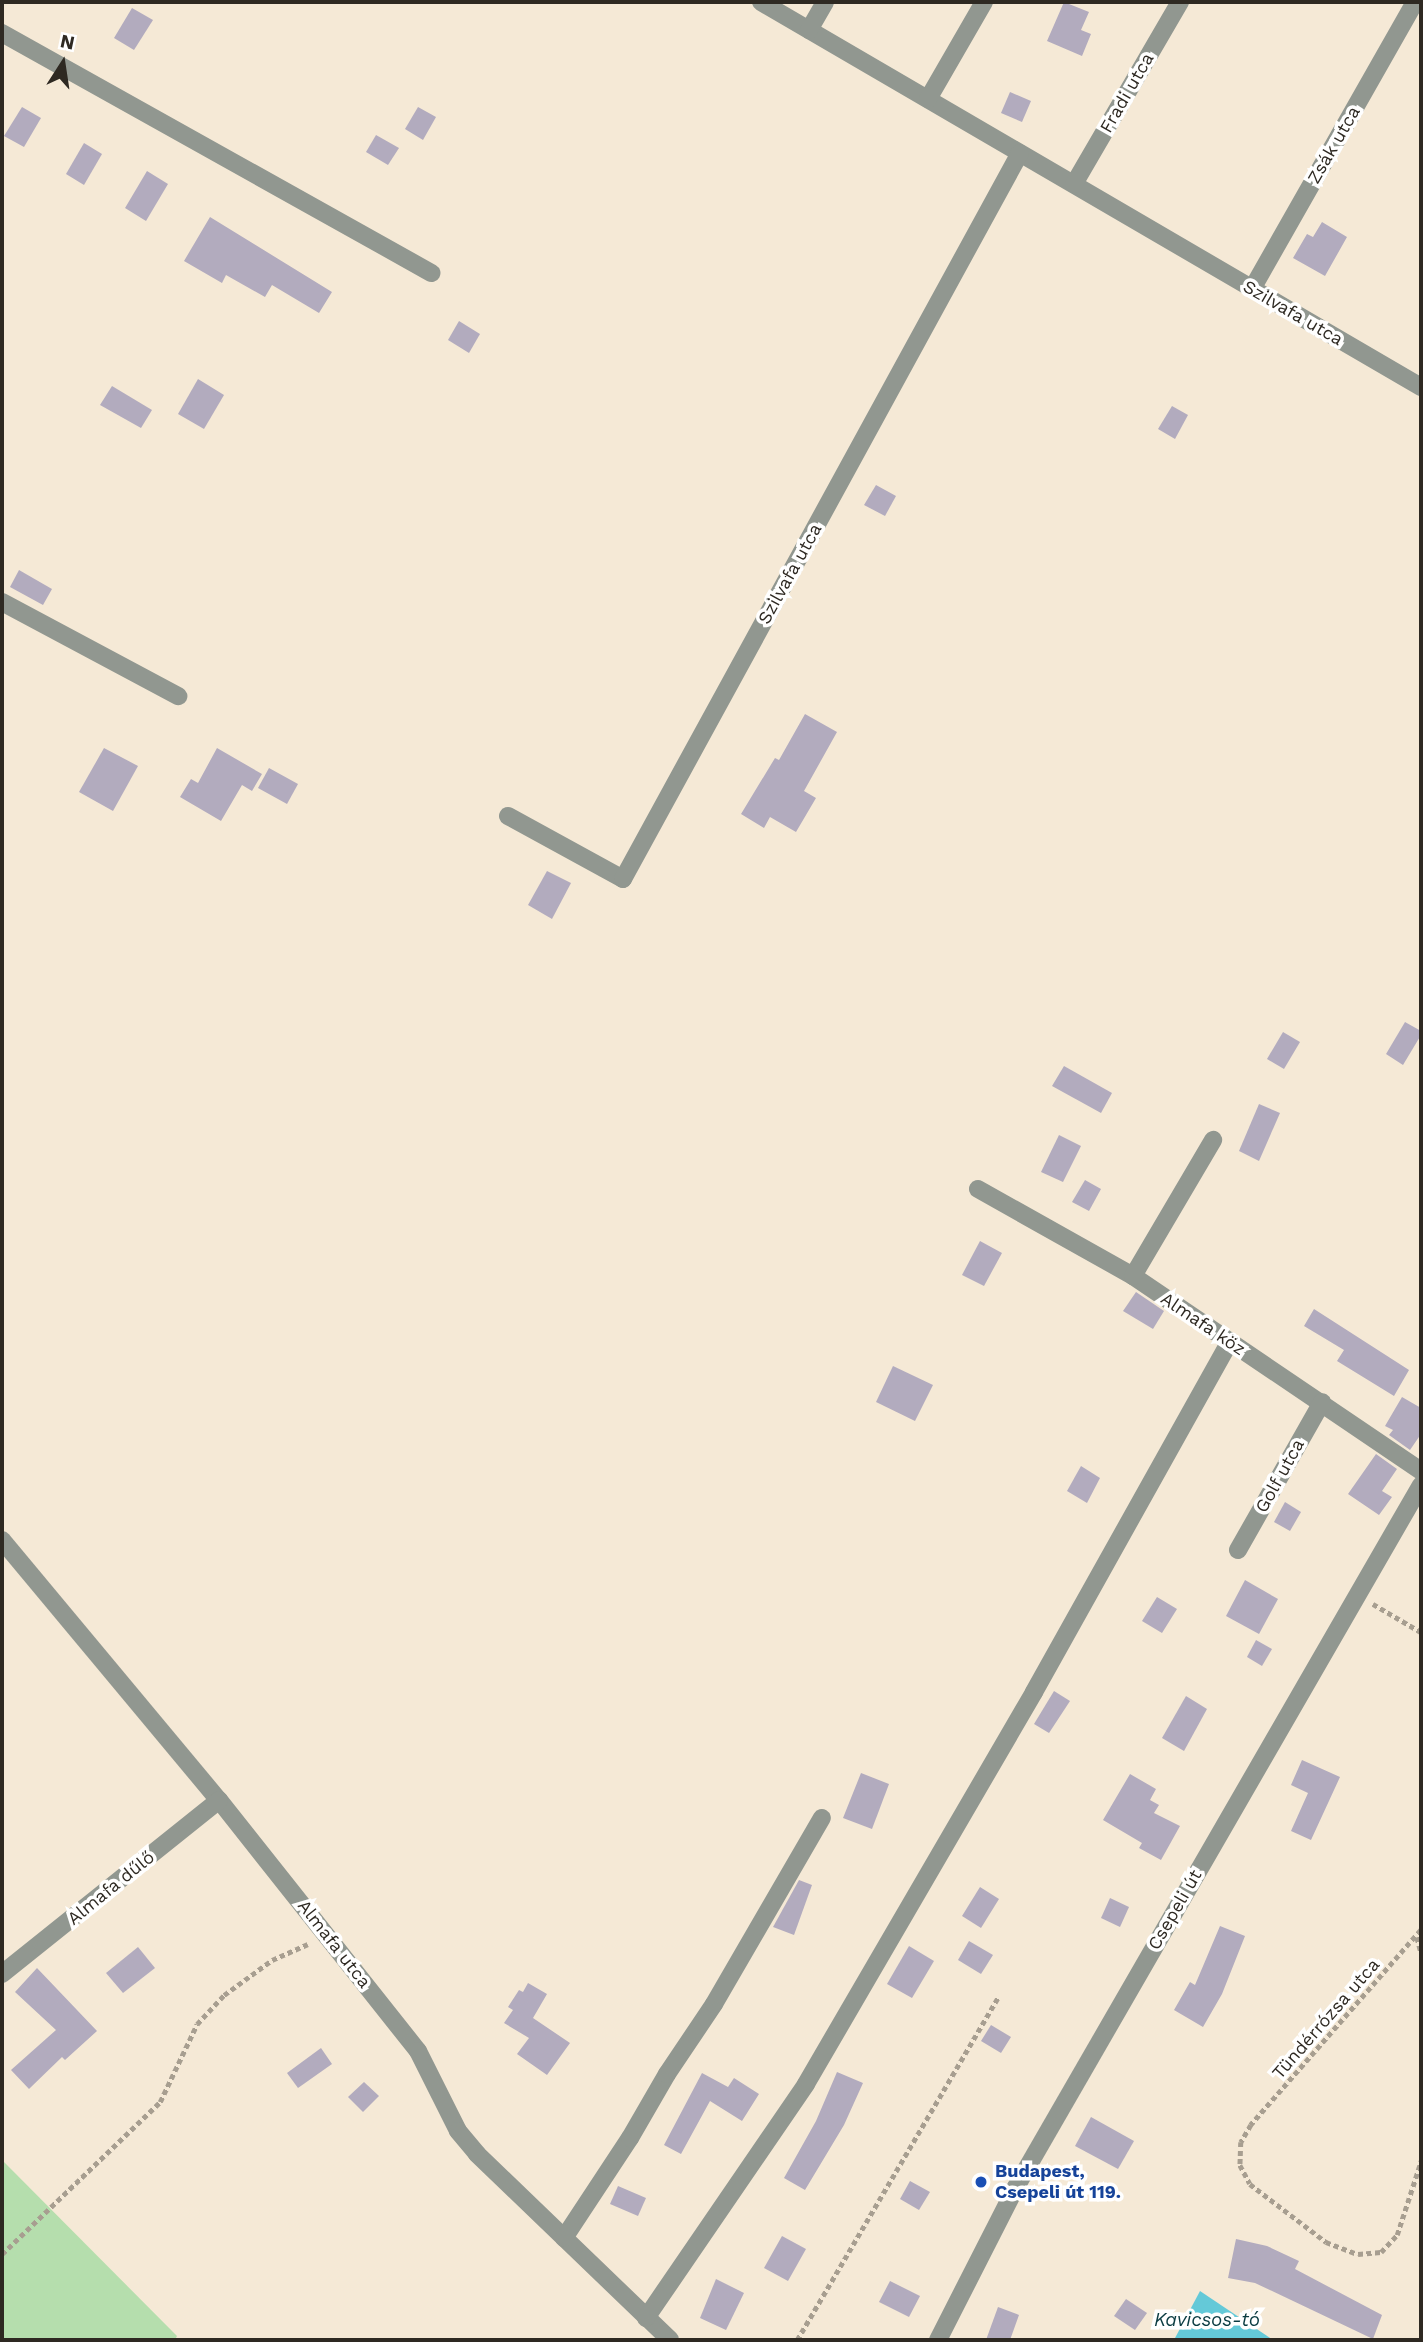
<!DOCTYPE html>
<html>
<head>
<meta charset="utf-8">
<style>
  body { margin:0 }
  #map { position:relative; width:1423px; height:2342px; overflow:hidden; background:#f5e9d6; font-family:"Work Sans",sans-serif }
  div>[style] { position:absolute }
  .green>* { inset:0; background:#b5dead }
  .water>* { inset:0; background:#64c9d8 }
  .building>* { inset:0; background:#b2abbe }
  .path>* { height:4.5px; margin-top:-2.25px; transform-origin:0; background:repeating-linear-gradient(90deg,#a79e90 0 5px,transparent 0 8.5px) }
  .minor>* { height:18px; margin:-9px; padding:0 9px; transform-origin:9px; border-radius:9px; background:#919790 }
  .dots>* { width:19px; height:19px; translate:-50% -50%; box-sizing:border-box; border:4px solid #fff; border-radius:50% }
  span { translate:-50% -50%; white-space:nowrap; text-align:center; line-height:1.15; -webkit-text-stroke:7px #fff; paint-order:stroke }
  .street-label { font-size:18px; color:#2e2922 }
  .transit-label { font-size:18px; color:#164399; font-weight:700 }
  .left { translate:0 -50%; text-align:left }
  .water-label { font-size:19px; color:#0b3c42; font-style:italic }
  .frame { position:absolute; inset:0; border:4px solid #2e2922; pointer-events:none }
  .north { position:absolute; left:28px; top:28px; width:70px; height:70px; -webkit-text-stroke:5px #fff; paint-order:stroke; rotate:12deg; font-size:19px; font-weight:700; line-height:28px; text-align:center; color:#2e2922 }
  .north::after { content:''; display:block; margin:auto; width:24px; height:32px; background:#2e2922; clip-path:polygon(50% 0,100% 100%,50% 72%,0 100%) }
</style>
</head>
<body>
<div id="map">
  <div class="green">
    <i style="clip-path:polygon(2px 2160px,177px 2336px,175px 2340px,2px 2340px)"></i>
  </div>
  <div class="water">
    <i style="clip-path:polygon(1200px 2291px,1273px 2340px,1174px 2340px)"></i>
  </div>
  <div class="building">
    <i style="clip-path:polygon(1064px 2px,1089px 12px,1081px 30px,1091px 34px,1082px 56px,1047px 41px)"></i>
    <i style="clip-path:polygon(132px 8px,153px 20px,134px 50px,114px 38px)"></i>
    <i style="clip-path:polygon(1010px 92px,1031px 101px,1022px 122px,1001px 113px)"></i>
    <i style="clip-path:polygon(22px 107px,41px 118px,24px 147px,4px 136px)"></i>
    <i style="clip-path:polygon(418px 107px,436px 117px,423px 140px,405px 129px)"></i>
    <i style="clip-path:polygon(376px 135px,399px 148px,388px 165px,366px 152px)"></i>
    <i style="clip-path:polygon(84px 143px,102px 154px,84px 185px,66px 174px)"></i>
    <i style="clip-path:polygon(147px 171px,168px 184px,146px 221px,125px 208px)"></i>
    <i style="clip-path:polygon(210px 217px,332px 292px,319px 313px,272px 285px,265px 297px,226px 275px,222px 283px,184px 261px)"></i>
    <i style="clip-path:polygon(1322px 222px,1347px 237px,1325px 276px,1293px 258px,1307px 234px,1313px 237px)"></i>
    <i style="clip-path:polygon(459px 321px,480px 334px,469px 353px,448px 340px)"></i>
    <i style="clip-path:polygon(198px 379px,224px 395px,204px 429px,178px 414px)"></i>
    <i style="clip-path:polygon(112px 386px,152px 410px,141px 428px,100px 405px)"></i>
    <i style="clip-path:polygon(1172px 406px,1188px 415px,1175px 439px,1158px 429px)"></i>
    <i style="clip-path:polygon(876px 485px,896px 496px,885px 516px,864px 505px)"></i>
    <i style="clip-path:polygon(19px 570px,52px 589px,43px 605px,10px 587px)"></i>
    <i style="clip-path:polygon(805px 714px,837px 732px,804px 791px,816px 798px,796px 832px,770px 817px,764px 828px,741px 814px,775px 758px,779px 760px)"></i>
    <i style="clip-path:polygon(104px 748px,138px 766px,113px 811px,79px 792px)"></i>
    <i style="clip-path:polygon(217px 748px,262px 774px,252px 791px,242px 785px,221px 821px,180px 797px,191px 779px,198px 783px)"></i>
    <i style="clip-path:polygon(269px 768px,298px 784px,287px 804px,258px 788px)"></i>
    <i style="clip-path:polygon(547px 871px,571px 883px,552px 919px,528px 905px)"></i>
    <i style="clip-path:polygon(1405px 1022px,1421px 1031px,1421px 1035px,1403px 1065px,1386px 1054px)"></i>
    <i style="clip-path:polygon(1283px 1032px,1300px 1042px,1284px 1069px,1267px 1059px)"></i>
    <i style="clip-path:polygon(1064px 1066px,1112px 1093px,1101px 1113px,1052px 1086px)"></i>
    <i style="clip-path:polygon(1259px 1104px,1280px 1113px,1259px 1161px,1239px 1151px)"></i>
    <i style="clip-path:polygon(1059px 1135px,1081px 1146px,1063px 1182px,1041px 1172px)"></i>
    <i style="clip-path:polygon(1085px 1180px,1101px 1189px,1089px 1211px,1072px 1202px)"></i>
    <i style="clip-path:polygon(980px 1241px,1002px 1253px,984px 1286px,962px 1275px)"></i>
    <i style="clip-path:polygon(1136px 1292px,1164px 1311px,1153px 1329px,1123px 1311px)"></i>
    <i style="clip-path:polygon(1314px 1309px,1409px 1370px,1394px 1396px,1337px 1361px,1344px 1350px,1304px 1326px)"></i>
    <i style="clip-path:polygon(893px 1366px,933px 1385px,915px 1421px,876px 1402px)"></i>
    <i style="clip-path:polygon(1402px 1397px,1421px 1408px,1421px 1434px,1410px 1450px,1389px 1435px,1393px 1430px,1385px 1426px)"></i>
    <i style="clip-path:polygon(1376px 1454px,1397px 1469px,1382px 1491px,1392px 1497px,1379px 1515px,1348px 1494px)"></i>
    <i style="clip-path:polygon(1081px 1466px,1100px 1478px,1087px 1503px,1067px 1491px)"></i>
    <i style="clip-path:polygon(1285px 1502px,1301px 1512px,1290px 1531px,1274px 1522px)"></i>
    <i style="clip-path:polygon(1245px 1580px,1278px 1599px,1259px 1634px,1226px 1616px)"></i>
    <i style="clip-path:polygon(1157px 1597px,1177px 1609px,1162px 1633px,1142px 1621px)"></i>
    <i style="clip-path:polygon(1256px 1640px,1272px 1649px,1262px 1666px,1247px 1657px)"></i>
    <i style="clip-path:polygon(1054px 1691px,1070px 1701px,1049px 1733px,1034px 1724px)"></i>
    <i style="clip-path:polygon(1186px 1696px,1207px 1709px,1184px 1751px,1162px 1738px)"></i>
    <i style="clip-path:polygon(1302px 1760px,1340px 1777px,1311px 1840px,1291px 1831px,1308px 1793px,1291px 1785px)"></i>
    <i style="clip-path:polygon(861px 1773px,889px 1784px,872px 1829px,843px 1818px)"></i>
    <i style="clip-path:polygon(1130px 1774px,1156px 1789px,1150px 1800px,1159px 1805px,1154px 1813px,1180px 1826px,1161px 1860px,1139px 1848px,1142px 1843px,1103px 1820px)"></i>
    <i style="clip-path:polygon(799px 1880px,812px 1885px,794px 1935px,773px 1927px)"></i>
    <i style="clip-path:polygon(980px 1887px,999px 1899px,981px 1928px,962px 1916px)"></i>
    <i style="clip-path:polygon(1110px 1898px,1129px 1907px,1120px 1927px,1101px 1918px)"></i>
    <i style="clip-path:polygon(1220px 1926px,1245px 1936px,1222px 1994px,1203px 2027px,1174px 2010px,1190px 1982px,1195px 1985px)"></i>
    <i style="clip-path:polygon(969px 1941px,993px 1955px,981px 1974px,958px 1960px)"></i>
    <i style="clip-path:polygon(909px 1946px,934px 1961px,912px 1998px,887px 1984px)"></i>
    <i style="clip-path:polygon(138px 1947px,155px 1968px,123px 1993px,106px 1973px)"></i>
    <i style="clip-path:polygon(37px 1968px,97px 2031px,65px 2060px,62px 2057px,29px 2089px,11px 2070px,56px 2030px,15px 1992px)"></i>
    <i style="clip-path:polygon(528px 1983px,547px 1994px,533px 2018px,570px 2043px,547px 2075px,517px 2054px,529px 2038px,504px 2023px,513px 2010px,508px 2007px,519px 1990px,523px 1992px)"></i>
    <i style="clip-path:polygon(991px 2025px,1011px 2037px,1001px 2053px,981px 2041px)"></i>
    <i style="clip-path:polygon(321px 2048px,332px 2064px,298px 2088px,287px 2073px)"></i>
    <i style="clip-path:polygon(837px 2072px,863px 2083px,844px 2125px,805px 2190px,784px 2178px,816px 2121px)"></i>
    <i style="clip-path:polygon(702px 2073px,728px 2087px,734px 2078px,759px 2094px,742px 2121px,710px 2101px,681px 2154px,664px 2145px)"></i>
    <i style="clip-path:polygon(364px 2082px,379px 2096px,363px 2112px,348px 2097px)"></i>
    <i style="clip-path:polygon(1091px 2117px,1134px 2141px,1118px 2169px,1075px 2146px)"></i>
    <i style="clip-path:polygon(910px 2181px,930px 2192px,919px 2210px,900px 2199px)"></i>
    <i style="clip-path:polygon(618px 2186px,646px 2198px,638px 2216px,610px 2204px)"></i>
    <i style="clip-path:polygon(782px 2236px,806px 2249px,788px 2281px,764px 2268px)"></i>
    <i style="clip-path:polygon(1236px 2239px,1267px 2246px,1299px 2261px,1295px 2269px,1382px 2315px,1373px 2339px,1255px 2283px,1228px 2278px)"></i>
    <i style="clip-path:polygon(716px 2279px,744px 2293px,726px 2330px,700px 2318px)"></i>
    <i style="clip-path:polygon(890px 2281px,920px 2296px,909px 2317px,879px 2302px)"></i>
    <i style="clip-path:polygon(1126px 2299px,1147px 2313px,1135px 2330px,1114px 2316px)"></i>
    <i style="clip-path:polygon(998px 2307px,1019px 2315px,1010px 2340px,986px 2340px)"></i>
  </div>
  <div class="path">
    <i style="left:1373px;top:1604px;width:56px;rotate:30.3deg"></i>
    <i style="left:1421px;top:1930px;width:259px;rotate:131.1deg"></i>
    <i style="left:1251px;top:2125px;width:20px;rotate:120deg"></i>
    <i style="left:1241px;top:2142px;width:23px;rotate:92deg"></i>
    <i style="left:1240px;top:2165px;width:21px;rotate:62deg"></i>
    <i style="left:1250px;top:2184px;width:96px;rotate:37.3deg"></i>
    <i style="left:1326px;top:2242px;width:34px;rotate:21deg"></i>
    <i style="left:1358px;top:2254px;width:23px;rotate:-5deg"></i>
    <i style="left:1381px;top:2252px;width:23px;rotate:-47deg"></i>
    <i style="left:1397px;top:2235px;width:78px;rotate:-72deg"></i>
    <i style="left:1417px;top:1937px;width:16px;rotate:75deg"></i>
    <i style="left:2px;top:2254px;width:219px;rotate:-43.9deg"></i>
    <i style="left:160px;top:2102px;width:86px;rotate:-64.6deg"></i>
    <i style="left:197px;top:2024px;width:40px;rotate:-47deg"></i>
    <i style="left:224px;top:1995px;width:59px;rotate:-36.1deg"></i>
    <i style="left:272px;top:1960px;width:39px;rotate:-24deg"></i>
    <i style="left:797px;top:2340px;width:399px;rotate:-59.6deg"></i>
  </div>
  <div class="minor">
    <i style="left:761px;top:2px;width:764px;rotate:30.26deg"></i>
    <i style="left:809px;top:30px;width:32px;rotate:-60deg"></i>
    <i style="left:2px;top:33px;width:492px;rotate:29.2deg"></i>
    <i style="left:928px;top:99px;width:112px;rotate:-60deg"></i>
    <i style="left:1074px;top:184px;width:211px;rotate:-59.8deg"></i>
    <i style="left:1252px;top:289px;width:330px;rotate:-60.4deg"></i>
    <i style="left:2px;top:602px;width:200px;rotate:28.1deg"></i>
    <i style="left:508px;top:816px;width:131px;rotate:28.7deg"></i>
    <i style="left:623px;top:879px;width:827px;rotate:-61.33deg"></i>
    <i style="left:978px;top:1189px;width:178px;rotate:29.3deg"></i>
    <i style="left:1133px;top:1276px;width:348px;rotate:34.1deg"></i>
    <i style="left:1133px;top:1276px;width:158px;rotate:-59.5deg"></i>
    <i style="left:2px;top:1540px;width:339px;rotate:50.2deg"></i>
    <i style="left:219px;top:1800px;width:320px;rotate:51.6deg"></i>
    <i style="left:418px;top:2051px;width:89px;rotate:63.4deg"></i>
    <i style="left:458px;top:2131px;width:30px;rotate:50deg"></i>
    <i style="left:477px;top:2154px;width:268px;rotate:43.9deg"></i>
    <i style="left:1238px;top:1550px;width:170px;rotate:-60.4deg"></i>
    <i style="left:2px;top:1974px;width:278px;rotate:-38.7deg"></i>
    <i style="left:564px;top:2238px;width:120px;rotate:-56.6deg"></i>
    <i style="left:630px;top:2138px;width:74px;rotate:-60deg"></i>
    <i style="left:667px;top:2074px;width:84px;rotate:-56.1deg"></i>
    <i style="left:714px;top:2004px;width:215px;rotate:-59.9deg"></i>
    <i style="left:646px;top:2318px;width:283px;rotate:-55.6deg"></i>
    <i style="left:806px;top:2084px;width:453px;rotate:-59.8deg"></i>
    <i style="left:1034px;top:1692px;width:401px;rotate:-60.8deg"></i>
    <i style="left:938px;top:2340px;width:172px;rotate:-63deg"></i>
    <i style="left:1016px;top:2187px;width:810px;rotate:-60.02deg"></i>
  </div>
  <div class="dots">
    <i style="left:981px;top:2182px;background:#1a4fb4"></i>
  </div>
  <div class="street-label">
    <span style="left:1127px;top:93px;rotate:-60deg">Fradi utca</span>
    <span style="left:1334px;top:145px;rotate:-60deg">Zsák utca</span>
    <span style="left:1293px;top:313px;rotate:30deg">Szilvafa utca</span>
    <span style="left:790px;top:574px;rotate:-61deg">Szilvafa utca</span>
    <span style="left:1203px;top:1324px;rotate:34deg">Almafa köz</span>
    <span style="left:1280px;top:1476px;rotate:-61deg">Golf utca</span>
    <span style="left:111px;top:1888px;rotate:-39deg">Almafa dűlő</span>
    <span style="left:1175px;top:1910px;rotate:-60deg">Csepeli út</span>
    <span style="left:334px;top:1944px;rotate:52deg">Almafa utca</span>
    <span style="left:1326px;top:2019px;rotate:-49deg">Tündérrózsa utca</span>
  </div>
  <div class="transit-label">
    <span class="left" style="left:995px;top:2182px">Budapest,<br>Csepeli út 119.</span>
  </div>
  <div class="water-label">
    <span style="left:1207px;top:2320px">Kavicsos-tó</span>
  </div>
  <div class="frame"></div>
  <div class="north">N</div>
</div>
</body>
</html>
